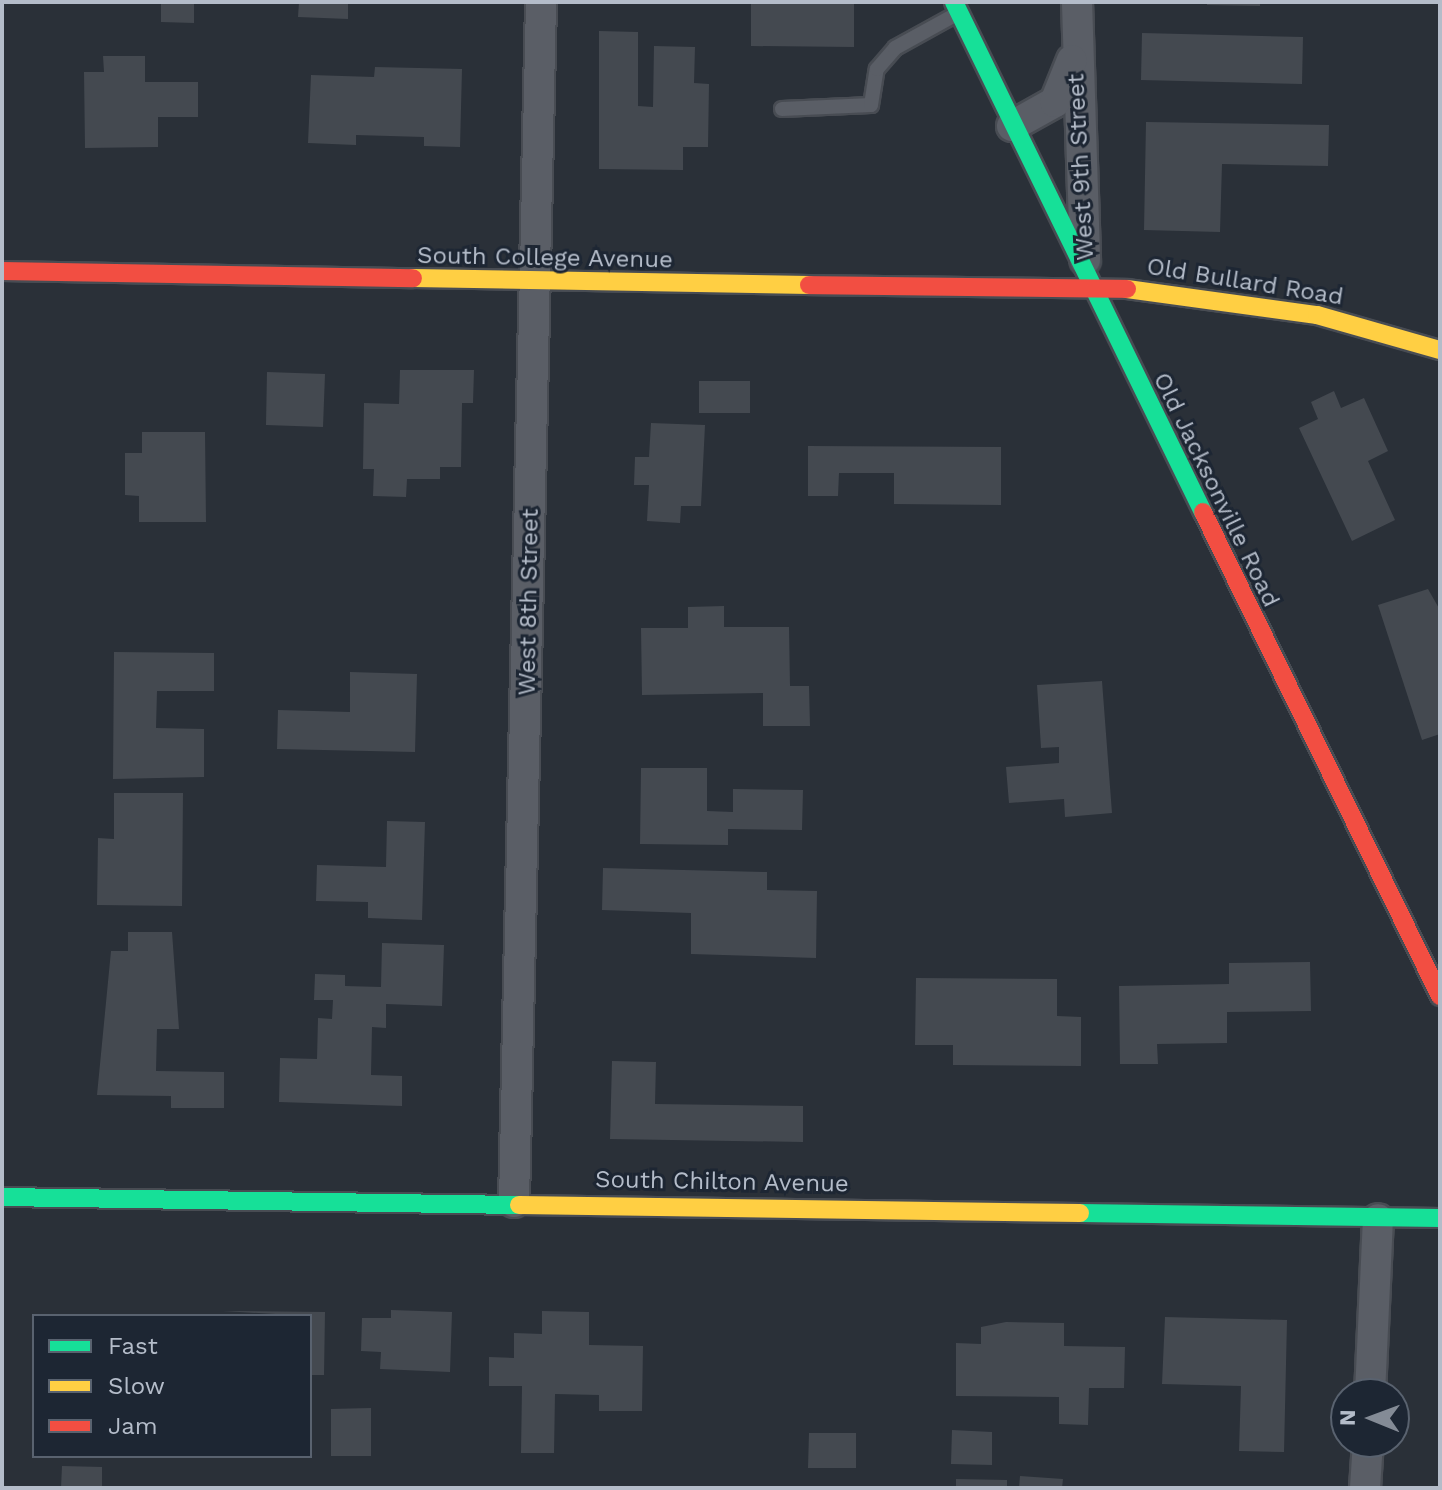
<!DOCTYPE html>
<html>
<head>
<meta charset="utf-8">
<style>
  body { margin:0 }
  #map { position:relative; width:1442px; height:1490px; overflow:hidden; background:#2a3038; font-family:"Work Sans",sans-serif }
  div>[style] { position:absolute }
  .building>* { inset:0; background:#444950 }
  .roads { filter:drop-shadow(2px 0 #484c53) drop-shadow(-2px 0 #484c53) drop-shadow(0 2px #484c53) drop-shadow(0 -2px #484c53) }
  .lane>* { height:14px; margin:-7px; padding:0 7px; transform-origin:7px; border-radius:7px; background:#5a5e66 }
  .street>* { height:30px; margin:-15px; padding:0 15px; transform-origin:15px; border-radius:15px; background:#5a5e66 }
  .fast>* { height:18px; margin:-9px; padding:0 9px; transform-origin:9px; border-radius:9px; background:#16e098 }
  .slow>* { height:18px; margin:-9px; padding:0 9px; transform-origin:9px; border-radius:9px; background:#ffcf43 }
  .jam>* { height:18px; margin:-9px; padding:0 9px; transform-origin:9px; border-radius:9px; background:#f24e42 }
  span { translate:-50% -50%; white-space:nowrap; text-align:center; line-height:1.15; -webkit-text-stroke:6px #1d2633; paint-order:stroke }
  .street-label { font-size:24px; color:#b4bcc9 }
  .frame { position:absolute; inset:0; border:4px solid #b4bcc9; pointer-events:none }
  .legend { position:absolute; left:32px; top:1314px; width:280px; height:144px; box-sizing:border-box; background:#1d2633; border:2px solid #59626f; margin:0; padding:10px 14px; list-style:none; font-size:24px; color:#b4bcc9 }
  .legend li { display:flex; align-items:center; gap:16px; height:40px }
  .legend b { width:40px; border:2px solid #59626f }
  .north { position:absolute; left:1330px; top:1378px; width:80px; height:80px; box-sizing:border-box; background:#1d2633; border:2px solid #59626f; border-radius:50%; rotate:271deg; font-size:22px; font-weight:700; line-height:32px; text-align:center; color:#b4bcc9 }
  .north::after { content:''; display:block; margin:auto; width:28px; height:36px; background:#848b96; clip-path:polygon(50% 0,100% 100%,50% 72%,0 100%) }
</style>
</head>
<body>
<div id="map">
  <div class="building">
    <i style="clip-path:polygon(161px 2px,194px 2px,194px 23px,161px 22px)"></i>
    <i style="clip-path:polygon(299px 2px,348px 2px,348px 19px,298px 17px)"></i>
    <i style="clip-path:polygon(751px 2px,854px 2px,854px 47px,751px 46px)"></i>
    <i style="clip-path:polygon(1207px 2px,1260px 2px,1260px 6px,1207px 5px)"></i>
    <i style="clip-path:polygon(599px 31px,638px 32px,638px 106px,653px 107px,654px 46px,695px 47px,694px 83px,709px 84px,708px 147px,683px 147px,683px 170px,599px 169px)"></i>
    <i style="clip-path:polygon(1142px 33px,1303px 37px,1302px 84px,1141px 80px)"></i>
    <i style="clip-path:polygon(103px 56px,145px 56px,145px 82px,198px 82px,198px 117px,158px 117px,158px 147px,85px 148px,84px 72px,104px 72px)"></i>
    <i style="clip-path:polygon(375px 67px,462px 69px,460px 147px,424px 146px,424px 137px,356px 135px,356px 145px,308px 143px,311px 75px,374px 77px)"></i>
    <i style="clip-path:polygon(1146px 122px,1329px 125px,1328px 166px,1222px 164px,1220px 232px,1144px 230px)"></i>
    <i style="clip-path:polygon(400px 370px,474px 370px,473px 403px,462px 403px,461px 467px,440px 467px,440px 479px,407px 479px,406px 497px,373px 496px,374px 469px,363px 469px,364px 403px,399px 404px)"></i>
    <i style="clip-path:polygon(267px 372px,325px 374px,323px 427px,266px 425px)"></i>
    <i style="clip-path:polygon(699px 381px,750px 381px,750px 413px,699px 413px)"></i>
    <i style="clip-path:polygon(1334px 391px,1341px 408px,1364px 398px,1388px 451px,1368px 461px,1395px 520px,1352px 541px,1299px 428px,1318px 419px,1311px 402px)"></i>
    <i style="clip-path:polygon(651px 423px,705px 425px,701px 506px,681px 506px,680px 523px,647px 521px,649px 485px,634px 485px,635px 457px,649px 457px)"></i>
    <i style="clip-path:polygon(142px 432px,205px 432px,206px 522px,139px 522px,139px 496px,125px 495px,125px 453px,142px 453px)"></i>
    <i style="clip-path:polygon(808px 446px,1001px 447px,1001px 505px,894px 504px,894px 473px,839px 473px,838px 496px,808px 496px)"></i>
    <i style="clip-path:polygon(1428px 589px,1440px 610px,1440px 734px,1422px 740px,1378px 605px)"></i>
    <i style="clip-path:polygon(724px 606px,724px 627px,789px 627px,790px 686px,809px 686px,810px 726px,763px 726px,763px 693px,642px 695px,641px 628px,688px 628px,688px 607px)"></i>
    <i style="clip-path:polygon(114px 652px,214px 653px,214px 691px,157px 691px,156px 728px,204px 729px,204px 777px,113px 779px)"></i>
    <i style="clip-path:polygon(350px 672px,417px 674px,415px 752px,277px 749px,278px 710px,350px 712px)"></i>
    <i style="clip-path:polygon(1102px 681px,1112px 813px,1065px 817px,1064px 799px,1009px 803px,1006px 767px,1059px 763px,1059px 747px,1041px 748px,1037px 685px)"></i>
    <i style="clip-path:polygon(641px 768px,707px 768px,707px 811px,733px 812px,733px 789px,803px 790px,802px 830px,728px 829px,728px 845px,640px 844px)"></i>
    <i style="clip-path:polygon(114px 793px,183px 793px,182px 906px,97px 905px,98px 838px,114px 839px)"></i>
    <i style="clip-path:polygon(387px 821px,425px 822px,422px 920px,368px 918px,368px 902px,316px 901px,317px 865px,386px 867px)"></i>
    <i style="clip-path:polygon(603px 868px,767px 872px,767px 890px,817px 891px,816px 958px,691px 954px,691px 913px,602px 910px)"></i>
    <i style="clip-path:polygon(128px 932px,172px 932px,179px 1029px,157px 1029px,156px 1071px,224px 1072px,224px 1108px,171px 1108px,171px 1096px,97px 1095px,111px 951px,128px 951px)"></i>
    <i style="clip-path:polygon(382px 943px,444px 945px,442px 1006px,386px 1004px,386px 1028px,372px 1027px,371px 1075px,402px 1076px,402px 1106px,279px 1102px,280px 1058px,317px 1059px,318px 1018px,332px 1019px,333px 1000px,314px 1000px,315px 974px,345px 975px,345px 986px,381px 987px)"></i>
    <i style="clip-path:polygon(1310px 962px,1311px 1011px,1227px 1012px,1227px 1043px,1157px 1044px,1158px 1064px,1120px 1064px,1119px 986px,1229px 984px,1229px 963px)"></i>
    <i style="clip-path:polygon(916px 978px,1057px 979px,1057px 1016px,1081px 1017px,1081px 1066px,953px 1065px,953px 1045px,915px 1045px)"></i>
    <i style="clip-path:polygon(612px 1061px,656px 1062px,655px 1104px,803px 1106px,803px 1142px,610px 1139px)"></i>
    <i style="clip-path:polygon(391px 1310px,452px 1312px,450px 1372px,380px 1369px,381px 1352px,361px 1351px,362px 1318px,391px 1318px)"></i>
    <i style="clip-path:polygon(223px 1311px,325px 1312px,324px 1375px,310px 1375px,310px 1316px)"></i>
    <i style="clip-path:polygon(542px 1311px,589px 1312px,589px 1345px,643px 1346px,642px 1411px,599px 1411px,599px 1395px,555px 1394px,554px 1453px,521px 1453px,522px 1386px,489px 1386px,489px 1357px,514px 1358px,514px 1333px,542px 1334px)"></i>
    <i style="clip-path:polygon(1165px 1317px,1287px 1320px,1284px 1452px,1239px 1451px,1241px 1386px,1162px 1384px)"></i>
    <i style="clip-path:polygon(1006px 1322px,1064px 1323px,1064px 1346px,1125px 1347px,1124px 1388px,1089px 1388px,1088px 1425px,1059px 1424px,1059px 1397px,956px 1396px,956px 1343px,981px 1344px,981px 1327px)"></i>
    <i style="clip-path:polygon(371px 1408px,371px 1456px,331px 1456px,331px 1409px)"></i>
    <i style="clip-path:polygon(952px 1430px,992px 1432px,992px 1465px,951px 1464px)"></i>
    <i style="clip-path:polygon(809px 1433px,856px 1433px,856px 1468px,808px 1468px)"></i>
    <i style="clip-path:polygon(62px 1466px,102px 1467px,102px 1488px,61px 1488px)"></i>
    <i style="clip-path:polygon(1020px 1476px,1063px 1479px,1062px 1488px,1019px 1488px)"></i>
    <i style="clip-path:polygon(956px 1479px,1007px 1480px,1007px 1488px,956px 1488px)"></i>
  </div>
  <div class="roads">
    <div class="lane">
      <i style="left:782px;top:109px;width:89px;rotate:-2.6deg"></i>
      <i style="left:871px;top:105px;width:36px;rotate:-81deg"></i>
      <i style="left:877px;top:69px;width:28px;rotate:-49deg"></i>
      <i style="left:895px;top:48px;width:68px;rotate:-28.8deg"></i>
    </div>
    <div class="street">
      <i style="left:1077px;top:2px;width:258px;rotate:88.2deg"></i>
      <i style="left:1012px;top:126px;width:49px;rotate:-29.2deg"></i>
      <i style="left:1055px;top:102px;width:45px;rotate:-68deg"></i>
      <i style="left:514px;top:1202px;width:1200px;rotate:-88.71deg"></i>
      <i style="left:1370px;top:1394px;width:175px;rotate:-87.4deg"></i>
      <i style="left:1365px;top:1488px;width:46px;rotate:-86.3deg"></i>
    </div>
    <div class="fast">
      <i style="left:954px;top:2px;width:568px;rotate:63.98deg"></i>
      <i style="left:2px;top:1197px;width:517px;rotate:0.89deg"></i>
      <i style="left:1080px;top:1213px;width:360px;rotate:0.8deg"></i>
    </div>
    <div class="slow">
      <i style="left:413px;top:278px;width:396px;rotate:1deg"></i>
      <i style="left:1127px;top:289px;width:192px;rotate:7.8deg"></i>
      <i style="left:1317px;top:315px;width:128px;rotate:15.9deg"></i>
      <i style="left:519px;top:1205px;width:561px;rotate:0.82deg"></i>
    </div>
    <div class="jam">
      <i style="left:2px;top:271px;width:411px;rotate:1deg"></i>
      <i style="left:809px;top:285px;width:318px;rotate:0.7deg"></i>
      <i style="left:1203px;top:512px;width:539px;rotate:63.91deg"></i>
    </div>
  </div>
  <div class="street-label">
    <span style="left:1081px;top:167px;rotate:-93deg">West 9th Street</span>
    <span style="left:545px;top:258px;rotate:1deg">South College Avenue</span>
    <span style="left:1245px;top:282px;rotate:9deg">Old Bullard Road</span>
    <span style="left:1216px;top:490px;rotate:64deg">Old Jacksonville Road</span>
    <span style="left:529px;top:602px;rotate:-89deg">West 8th Street</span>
    <span style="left:722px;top:1182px;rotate:1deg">South Chilton Avenue</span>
  </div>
  <div class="frame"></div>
  <ul class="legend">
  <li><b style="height:10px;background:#16e098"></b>Fast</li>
  <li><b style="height:10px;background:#ffcf43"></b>Slow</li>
  <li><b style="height:10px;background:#f24e42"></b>Jam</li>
  </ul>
  <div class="north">N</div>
</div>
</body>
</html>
